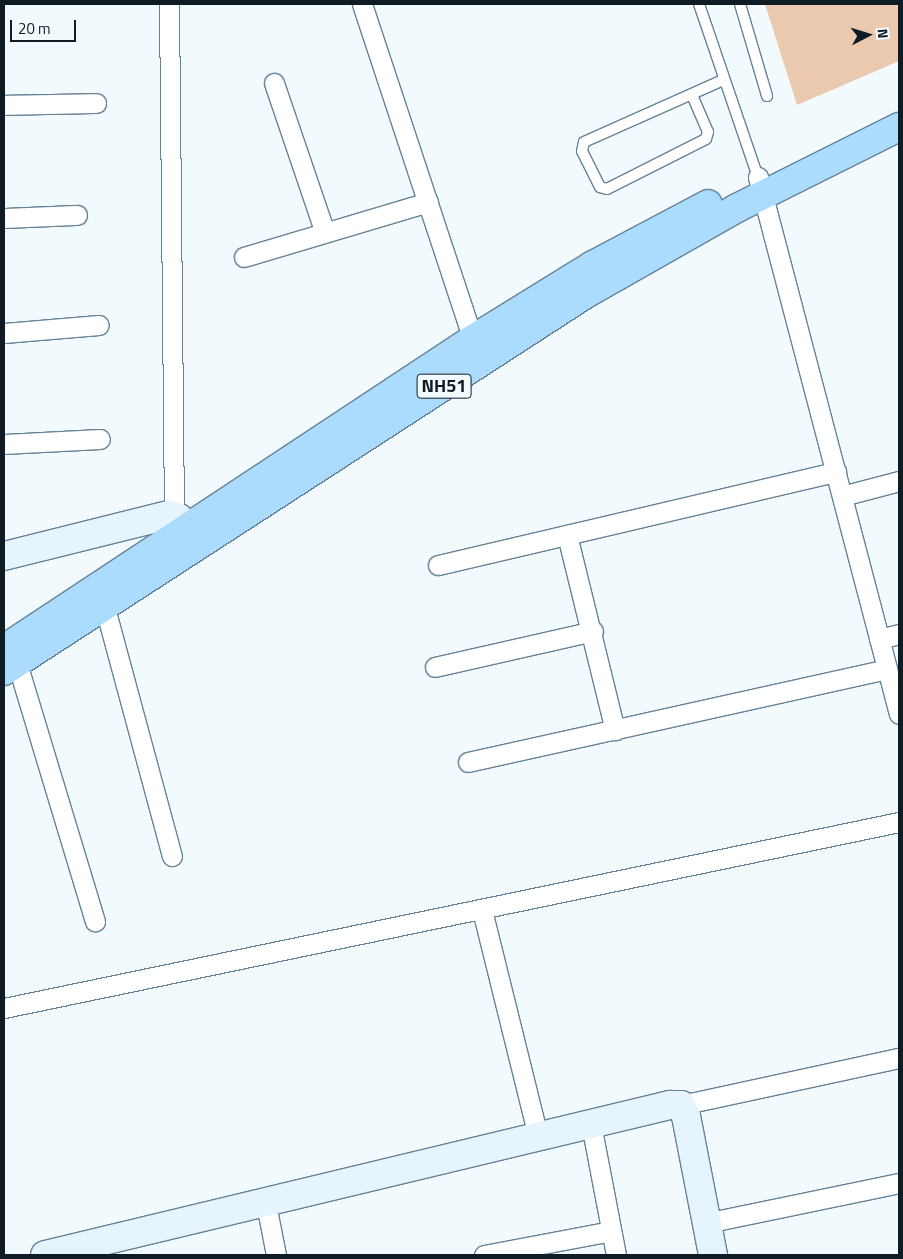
<!DOCTYPE html>
<html>
<head>
<meta charset="utf-8">
<style>
  body { margin:0 }
  #map { position:relative; width:903px; height:1259px; overflow:hidden; background:#f3fafe; font-family:"Titillium Web",sans-serif }
  div>[style] { position:absolute }
  .green>* { inset:0; background:#eac9ae }
  .roads { filter:drop-shadow(1px 0 #658398) drop-shadow(-1px 0 #658398) drop-shadow(0 1px #658398) drop-shadow(0 -1px #658398) }
  .lane>* { height:10px; margin:-5px; padding:0 5px; transform-origin:5px; border-radius:5px; background:#fff }
  .street>* { height:19px; margin:-9.5px; padding:0 9.5px; transform-origin:9.5px; border-radius:9.5px; background:#fff }
  .secondary>* { height:28px; margin:-14px; padding:0 14px; transform-origin:14px; border-radius:14px; background:#e6f4fe }
  .highway>* { height:28px; margin:-14px; padding:0 14px; transform-origin:14px; border-radius:14px; background:#acdcfd }
  span { translate:-50% -50%; white-space:nowrap; text-align:center; line-height:1.15; -webkit-text-stroke:4px #f3fafe; paint-order:stroke }
  .shield-label span { padding:1px 4px; background:#f3fafe; border:1px solid; border-radius:4px; -webkit-text-stroke-width:0 }
  .shield-label { font-size:18px; color:#0f1c24; font-weight:700 }
  .frame { position:absolute; inset:0; border:5px solid #0f1c24; pointer-events:none }
  .north { position:absolute; left:843px; top:10px; width:50px; height:50px; -webkit-text-stroke:4px #f3fafe; paint-order:stroke; rotate:85deg; font-size:14px; font-weight:700; line-height:20px; text-align:center; color:#0f1c24 }
  .north::after { content:''; display:block; margin:auto; width:18px; height:22px; background:#0f1c24; clip-path:polygon(50% 0,100% 100%,50% 72%,0 100%) }
  .scale { position:absolute; left:10px; top:20px; width:66px; height:22px; box-sizing:border-box; border:2px solid #0f1c24; border-top:0; padding-left:6px; font-size:15px; line-height:18px; white-space:nowrap; color:#0f1c24; -webkit-text-stroke:4px #f3fafe; paint-order:stroke }
</style>
</head>
<body>
<div id="map">
  <div class="green">
    <i style="clip-path:polygon(765px 4px,899px 4px,899px 61px,797px 105px)"></i>
  </div>
  <div class="roads">
    <div class="lane">
      <i style="left:699px;top:4px;width:183px;rotate:71.2deg"></i>
      <i style="left:740px;top:4px;width:96px;rotate:73.6deg"></i>
      <i style="left:692px;top:95px;width:40px;rotate:66.6deg"></i>
      <i style="left:708px;top:132px;width:7px;rotate:106deg"></i>
      <i style="left:706px;top:139px;width:111px;rotate:153.2deg"></i>
      <i style="left:607px;top:189px;width:7px;rotate:-164deg"></i>
      <i style="left:600px;top:187px;width:40px;rotate:-116.6deg"></i>
      <i style="left:582px;top:151px;width:9px;rotate:-77deg"></i>
      <i style="left:584px;top:142px;width:152px;rotate:-24deg"></i>
    </div>
    <div class="street">
      <i style="left:169px;top:4px;width:511px;rotate:89.44deg"></i>
      <i style="left:362px;top:4px;width:353px;rotate:71.7deg"></i>
      <i style="left:274px;top:83px;width:158px;rotate:71.2deg"></i>
      <i style="left:4px;top:105px;width:92px;rotate:-1.2deg"></i>
      <i style="left:758px;top:177px;width:555px;rotate:75.29deg"></i>
      <i style="left:4px;top:218px;width:73px;rotate:-2.4deg"></i>
      <i style="left:244px;top:257px;width:192px;rotate:-16.6deg"></i>
      <i style="left:4px;top:333px;width:95px;rotate:-4.8deg"></i>
      <i style="left:4px;top:444px;width:96px;rotate:-3deg"></i>
      <i style="left:842px;top:496px;width:59px;rotate:-14.7deg"></i>
      <i style="left:567px;top:535px;width:201px;rotate:76.2deg"></i>
      <i style="left:438px;top:565px;width:409px;rotate:-13.2deg"></i>
      <i style="left:105px;top:608px;width:257px;rotate:74.9deg"></i>
      <i style="left:879px;top:639px;width:21px;rotate:-14deg"></i>
      <i style="left:17px;top:663px;width:270px;rotate:73.2deg"></i>
      <i style="left:435px;top:667px;width:162px;rotate:-12.8deg"></i>
      <i style="left:468px;top:762px;width:429px;rotate:-12.5deg"></i>
      <i style="left:482px;top:910px;width:233px;rotate:76.1deg"></i>
      <i style="left:4px;top:1008px;width:914px;rotate:-11.74deg"></i>
      <i style="left:681px;top:1105px;width:223px;rotate:-12.2deg"></i>
      <i style="left:591px;top:1124px;width:133px;rotate:79.2deg"></i>
      <i style="left:266px;top:1204px;width:52px;rotate:78.9deg"></i>
      <i style="left:706px;top:1223px;width:197px;rotate:-11.7deg"></i>
      <i style="left:484px;top:1255px;width:129px;rotate:-10.7deg"></i>
    </div>
    <div class="secondary">
      <i style="left:4px;top:556px;width:170px;rotate:-14deg"></i>
      <i style="left:169px;top:515px;width:10px;rotate:17deg"></i>
      <i style="left:179px;top:518px;width:15px;rotate:86deg"></i>
      <i style="left:45px;top:1255px;width:643px;rotate:-13.5deg"></i>
      <i style="left:670px;top:1105px;width:11px"></i>
      <i style="left:681px;top:1105px;width:12px;rotate:66deg"></i>
      <i style="left:686px;top:1116px;width:142px;rotate:79deg"></i>
    </div>
    <div class="highway">
      <i style="left:4px;top:649px;width:562px;rotate:-33.46deg"></i>
      <i style="left:473px;top:339px;width:141px;rotate:-31.7deg"></i>
      <i style="left:593px;top:265px;width:130px;rotate:-27.9deg"></i>
      <i style="left:4px;top:671px;width:691px;rotate:-32.95deg"></i>
      <i style="left:584px;top:295px;width:176px;rotate:-29.6deg"></i>
      <i style="left:737px;top:208px;width:181px;rotate:-26.6deg"></i>
    </div>
  </div>
  <div class="shield-label">
    <span style="left:444px;top:386px">NH51</span>
  </div>
  <div class="frame"></div>
  <div class="north">N</div>
  <div class="scale">20 m</div>
</div>
</body>
</html>
